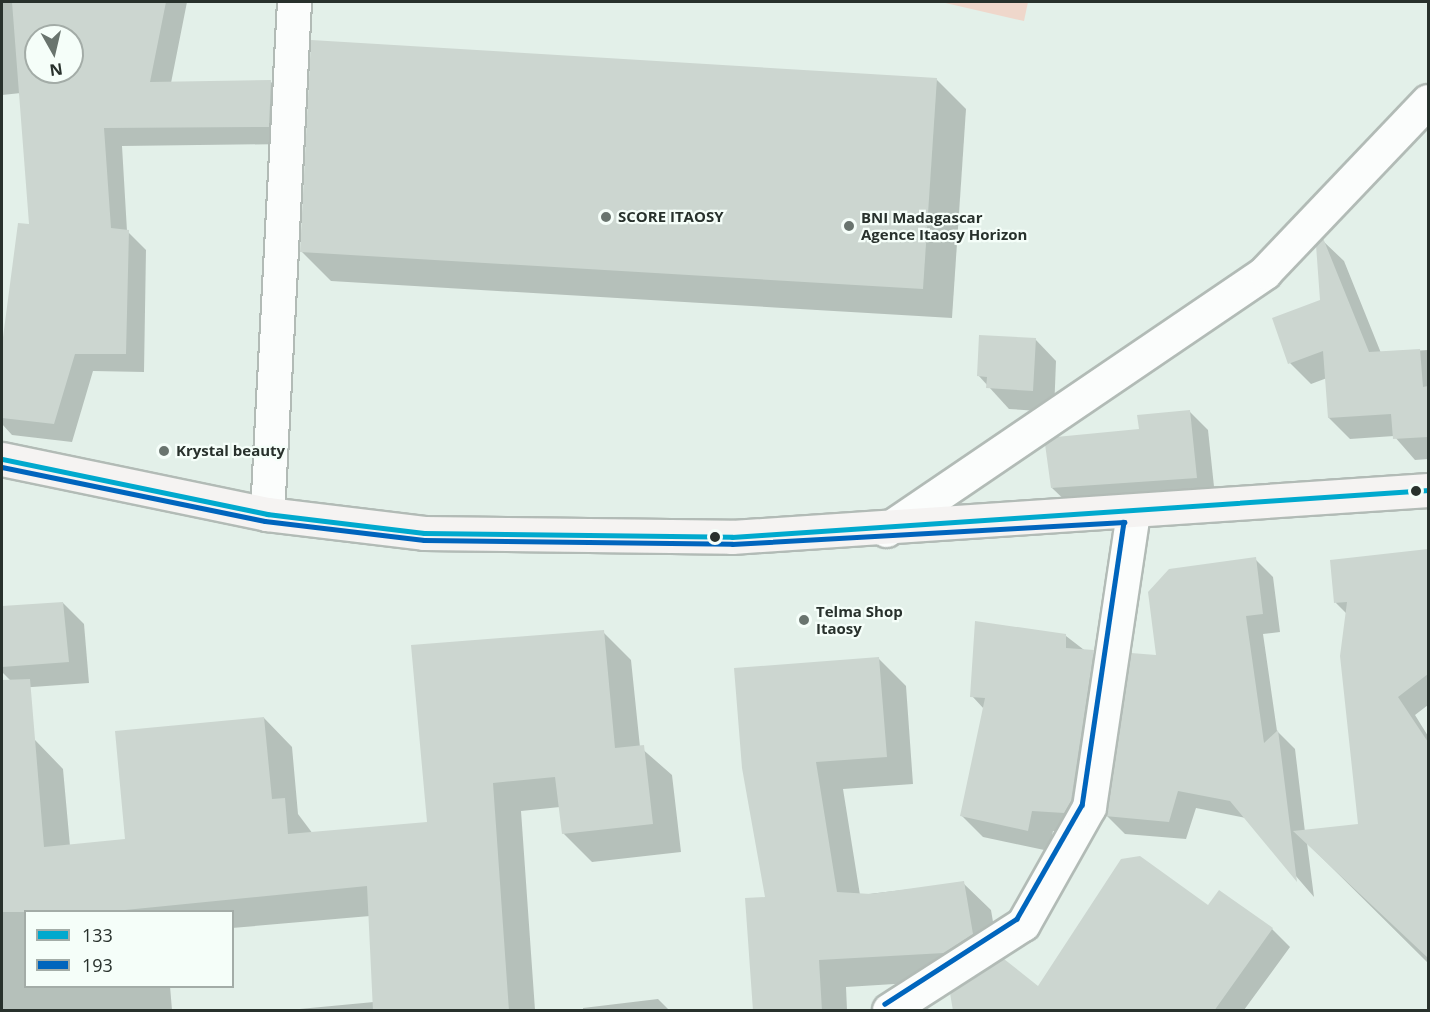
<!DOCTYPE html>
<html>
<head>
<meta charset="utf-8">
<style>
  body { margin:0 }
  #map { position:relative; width:1430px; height:1012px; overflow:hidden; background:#e3f0e9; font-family:"Open Sans",sans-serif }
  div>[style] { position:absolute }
  .green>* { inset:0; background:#efd7cb }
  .shadow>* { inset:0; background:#0003 }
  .building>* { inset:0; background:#ccd6d0 }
  .roads { filter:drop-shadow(2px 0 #b2bbb6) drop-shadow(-2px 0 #b2bbb6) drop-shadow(0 2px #b2bbb6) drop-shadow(0 -2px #b2bbb6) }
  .street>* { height:33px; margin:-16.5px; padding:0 16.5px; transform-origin:16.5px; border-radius:16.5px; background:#fbfdfc }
  .secondary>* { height:33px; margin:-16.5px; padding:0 16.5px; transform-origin:16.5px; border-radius:16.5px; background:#f5f3f2 }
  .bus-1>* { height:4.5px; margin:-2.25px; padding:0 2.25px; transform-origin:2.25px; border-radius:2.25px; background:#00a9ce }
  .bus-2>* { height:4.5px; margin:-2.25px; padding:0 2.25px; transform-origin:2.25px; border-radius:2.25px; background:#0065bd }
  .dots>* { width:16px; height:16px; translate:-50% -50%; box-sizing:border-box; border:3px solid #f5fef9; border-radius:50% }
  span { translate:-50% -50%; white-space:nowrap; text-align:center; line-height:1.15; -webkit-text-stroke:4.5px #f5fef9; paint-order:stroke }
  .poi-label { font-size:15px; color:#28312c; font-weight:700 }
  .left { translate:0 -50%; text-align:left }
  .frame { position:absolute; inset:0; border:3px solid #28312c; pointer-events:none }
  .legend { position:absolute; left:24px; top:910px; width:210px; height:78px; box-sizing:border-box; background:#f5fef9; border:2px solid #a3aca7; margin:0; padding:8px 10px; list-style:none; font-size:18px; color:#28312c }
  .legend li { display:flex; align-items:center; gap:12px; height:30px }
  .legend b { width:30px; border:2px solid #a3aca7 }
  .north { position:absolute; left:24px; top:24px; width:60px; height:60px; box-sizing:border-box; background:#f5fef9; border:2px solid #a3aca7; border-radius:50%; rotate:172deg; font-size:16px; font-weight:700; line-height:24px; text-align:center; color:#28312c }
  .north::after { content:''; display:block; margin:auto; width:21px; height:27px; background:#69746e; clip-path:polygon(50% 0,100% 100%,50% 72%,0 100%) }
</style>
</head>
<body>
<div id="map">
  <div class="green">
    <i style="clip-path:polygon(941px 2px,1028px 2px,1024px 21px)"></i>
  </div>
  <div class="shadow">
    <i style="clip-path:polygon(evenodd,2px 2px,187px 2px,171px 83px,270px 81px,289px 100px,286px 144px,122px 146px,127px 231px,146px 250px,144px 372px,93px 371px,72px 442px,12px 435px,2px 424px,2px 360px,19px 224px,30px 226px,21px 93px,2px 95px,2px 2px,36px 36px,72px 36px,72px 72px,36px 72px,36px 36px)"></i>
    <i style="clip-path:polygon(936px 79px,966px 109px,952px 318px,331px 281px,301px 251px)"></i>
    <i style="clip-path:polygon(1323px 241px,1344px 261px,1381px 353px,1428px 350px,1428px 459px,1415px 460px,1394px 436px,1350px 439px,1329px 418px,1327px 378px,1311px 384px,1290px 363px,1322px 301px)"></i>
    <i style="clip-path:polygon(1035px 339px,1056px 361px,1054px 412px,1009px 409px,978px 375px)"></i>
    <i style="clip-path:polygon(1190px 412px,1208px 430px,1215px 496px,1071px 506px,1052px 488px,1141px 430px)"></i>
    <i style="clip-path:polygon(1428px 550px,1428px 636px,1421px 637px,1428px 646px,1428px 705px,1415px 715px,1428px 736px,1428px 963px,1307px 843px,1314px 897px,1246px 818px,1196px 808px,1186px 839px,1125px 834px,1107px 816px,1157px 656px,1255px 559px,1273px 577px,1280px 632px,1263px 634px,1277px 731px,1295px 749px,1305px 832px,1359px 825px,1347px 614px,1336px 603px,1331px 561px)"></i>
    <i style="clip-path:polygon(63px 603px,84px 624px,89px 683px,18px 688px,2px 672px,2px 608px)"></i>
    <i style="clip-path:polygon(603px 632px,631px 660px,640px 747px,672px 775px,681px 852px,592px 862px,563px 833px,560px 807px,521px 811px,535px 1010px,289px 1010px,374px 1002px,370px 916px,232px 928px,232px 912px,26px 912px,26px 986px,170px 986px,172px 1010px,2px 1010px,2px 733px,16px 731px,35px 740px,63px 769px,70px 846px,126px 840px,264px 718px,292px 747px,298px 814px,313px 834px,429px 823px)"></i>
    <i style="clip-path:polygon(1066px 636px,1114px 673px,1085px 833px,1053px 831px,1049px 851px,983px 837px,962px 816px,984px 709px,972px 696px)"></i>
    <i style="clip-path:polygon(878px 658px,906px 686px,913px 784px,843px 789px,860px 895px,963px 883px,991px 910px,1000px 963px,1038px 988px,1208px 907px,1272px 929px,1290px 947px,1244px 1010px,954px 1010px,975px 979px,846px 987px,847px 1010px,754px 1010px,767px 898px,744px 768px)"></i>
    <i style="clip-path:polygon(658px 999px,669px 1010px,583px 1010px,583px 1008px)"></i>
  </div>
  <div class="building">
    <i style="clip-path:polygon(evenodd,12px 2px,166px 2px,150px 82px,271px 80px,269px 127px,104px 128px,111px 228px,129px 230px,126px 354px,75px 354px,54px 424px,2px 418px,2px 345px,18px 223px,29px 224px,12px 2px,36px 36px,72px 36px,72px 72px,36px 72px,36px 36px)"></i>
    <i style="clip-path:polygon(311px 40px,937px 78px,923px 289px,300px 252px)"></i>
    <i style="clip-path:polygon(1323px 238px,1369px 352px,1420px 349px,1423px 387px,1428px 386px,1428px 437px,1393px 439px,1391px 414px,1328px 418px,1323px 351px,1288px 364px,1272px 318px,1320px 300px,1316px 245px)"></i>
    <i style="clip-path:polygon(979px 335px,1036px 338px,1033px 391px,986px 388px,987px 377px,977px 376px)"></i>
    <i style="clip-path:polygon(1190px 410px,1197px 478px,1051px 488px,1045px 444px,1056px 437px,1139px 429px,1137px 415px)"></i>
    <i style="clip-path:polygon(1428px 549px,1428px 674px,1398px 697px,1428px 742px,1428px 958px,1293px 831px,1358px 824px,1340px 656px,1347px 602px,1334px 603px,1330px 560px)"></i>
    <i style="clip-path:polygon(1256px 557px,1263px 614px,1246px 616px,1264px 743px,1278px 730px,1297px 882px,1230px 801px,1178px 791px,1169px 822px,1105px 816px,1131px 653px,1156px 655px,1148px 592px,1169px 569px)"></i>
    <i style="clip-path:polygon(63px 602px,69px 662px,2px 667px,2px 606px)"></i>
    <i style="clip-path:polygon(975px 621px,1066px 634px,1066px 648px,1094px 650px,1071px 801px,1064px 813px,1032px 811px,1028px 831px,960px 816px,985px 698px,970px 697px)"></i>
    <i style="clip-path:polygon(604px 630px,615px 748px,644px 745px,653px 824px,562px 834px,555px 777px,493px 783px,509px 1011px,373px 1011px,367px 886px,105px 912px,2px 912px,2px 680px,30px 679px,44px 847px,125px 839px,115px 731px,264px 717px,272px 799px,285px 798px,288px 834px,427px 822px,411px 645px)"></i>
    <i style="clip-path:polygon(879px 657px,887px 757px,816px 762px,837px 892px,871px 894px,964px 881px,973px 934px,944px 953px,819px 960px,822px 1011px,753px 1011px,745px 898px,765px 897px,742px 768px,734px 668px)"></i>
    <i style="clip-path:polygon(1140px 856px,1208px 905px,1219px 890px,1273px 928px,1214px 1011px,953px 1011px,950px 993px,1004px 959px,1038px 986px,1121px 859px)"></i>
  </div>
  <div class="roads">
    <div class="street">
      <i style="left:267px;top:514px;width:513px;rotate:-86.98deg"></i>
      <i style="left:886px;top:530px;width:458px;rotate:-34.2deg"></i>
      <i style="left:1265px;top:272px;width:236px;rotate:-46.4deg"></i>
      <i style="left:889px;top:1010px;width:159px;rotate:-32.7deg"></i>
      <i style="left:1023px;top:924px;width:134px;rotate:-60.6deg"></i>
      <i style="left:1089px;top:807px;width:296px;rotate:-81.5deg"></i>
    </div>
    <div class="secondary">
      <i style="left:2px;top:459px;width:271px;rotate:11.7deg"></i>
      <i style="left:267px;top:514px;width:158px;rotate:6.9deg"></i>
      <i style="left:424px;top:533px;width:308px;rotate:0.7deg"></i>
      <i style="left:732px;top:537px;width:698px;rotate:-3.86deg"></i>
    </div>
  </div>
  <div class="bus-1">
    <i style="left:2px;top:459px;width:271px;rotate:11.7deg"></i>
    <i style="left:267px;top:514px;width:158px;rotate:6.9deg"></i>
    <i style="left:424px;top:533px;width:308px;rotate:0.7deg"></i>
    <i style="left:732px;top:537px;width:698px;rotate:-3.86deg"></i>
  </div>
  <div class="bus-2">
    <i style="left:2px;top:467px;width:268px;rotate:11.6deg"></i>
    <i style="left:265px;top:521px;width:160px;rotate:6.8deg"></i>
    <i style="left:424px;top:540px;width:308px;rotate:0.7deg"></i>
    <i style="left:732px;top:544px;width:393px;rotate:-3.2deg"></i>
    <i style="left:1124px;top:522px;width:286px;rotate:98.4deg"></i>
    <i style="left:1082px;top:805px;width:131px;rotate:119.7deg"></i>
    <i style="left:1017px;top:919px;width:157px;rotate:147.2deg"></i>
  </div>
  <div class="dots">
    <i style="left:606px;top:217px;background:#69746e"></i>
    <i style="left:849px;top:226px;background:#69746e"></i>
    <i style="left:164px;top:451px;background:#69746e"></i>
    <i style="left:1416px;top:491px;background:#28312c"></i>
    <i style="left:715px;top:537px;background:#28312c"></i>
    <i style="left:804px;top:620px;background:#69746e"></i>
  </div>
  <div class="poi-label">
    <span class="left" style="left:618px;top:217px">SCORE ITAOSY</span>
    <span class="left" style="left:861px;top:226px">BNI Madagascar<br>Agence Itaosy Horizon</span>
    <span class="left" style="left:176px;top:451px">Krystal beauty</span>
    <span class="left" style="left:816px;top:620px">Telma Shop<br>Itaosy</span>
  </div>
  <div class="frame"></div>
  <ul class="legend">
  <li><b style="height:8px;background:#00a9ce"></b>133</li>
  <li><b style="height:8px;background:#0065bd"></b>193</li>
  </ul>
  <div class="north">N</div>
</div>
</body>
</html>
